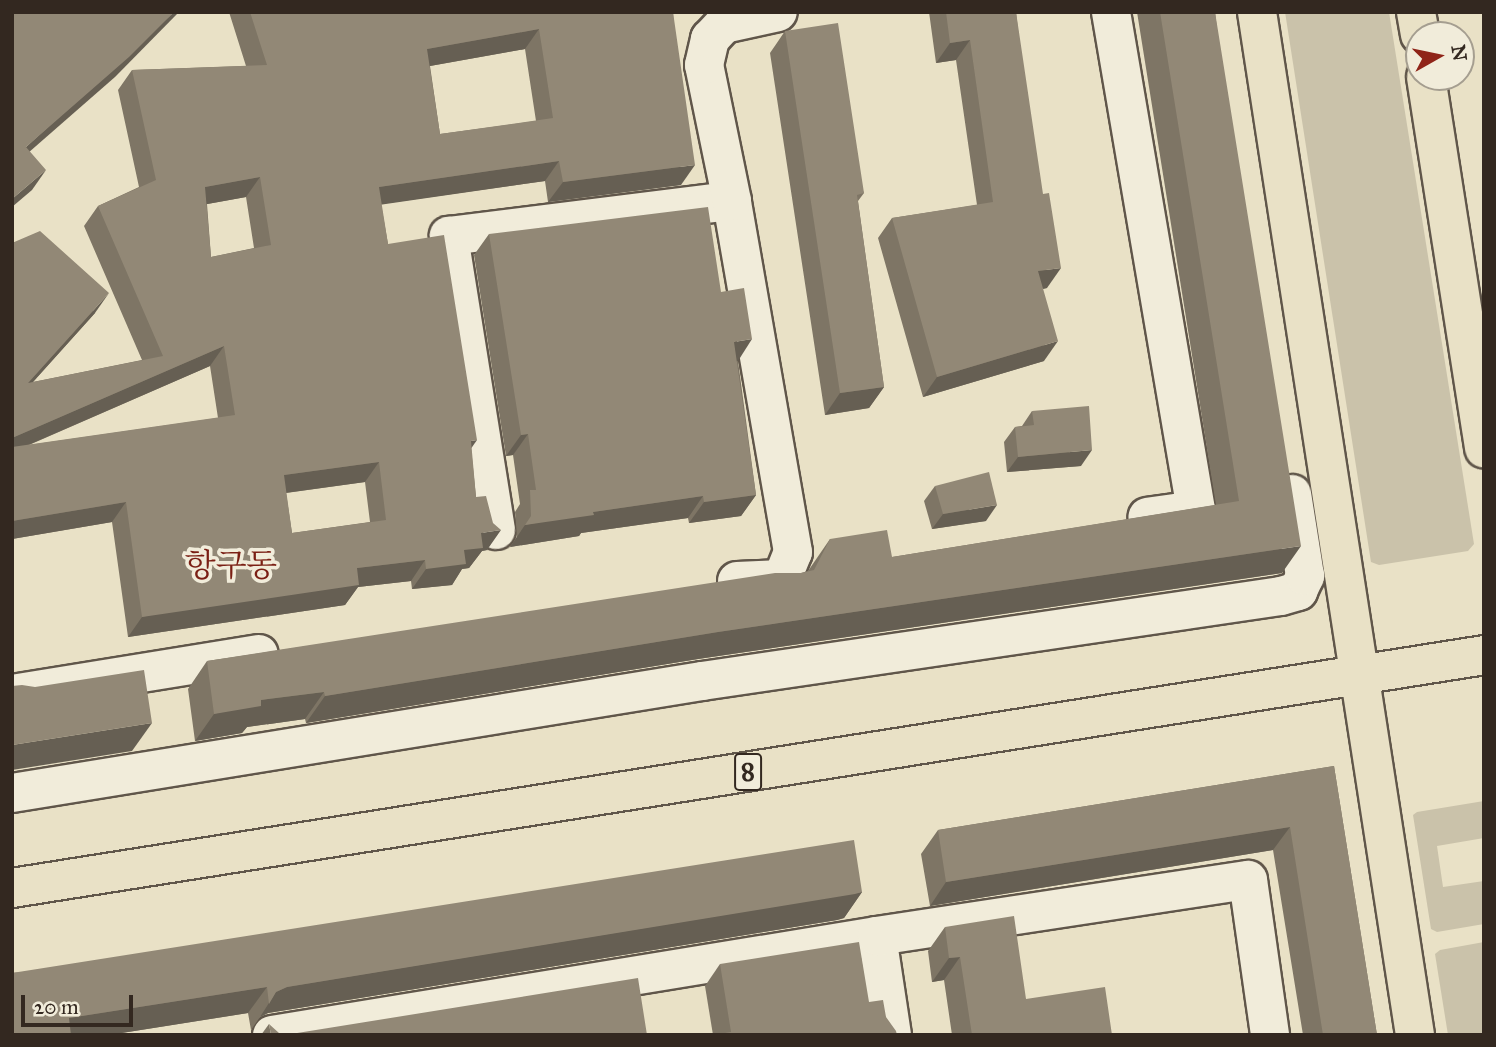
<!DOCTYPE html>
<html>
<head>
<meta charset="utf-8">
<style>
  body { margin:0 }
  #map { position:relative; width:1496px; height:1047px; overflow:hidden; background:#e9e1c6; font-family:"IM FELL Great Primer","Noto Serif KR",serif }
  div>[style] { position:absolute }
  .green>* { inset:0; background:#cac2aa }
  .roads { filter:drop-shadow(2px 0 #60564a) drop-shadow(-2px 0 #60564a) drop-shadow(0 2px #60564a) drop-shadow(0 -2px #60564a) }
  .street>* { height:38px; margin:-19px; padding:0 19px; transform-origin:19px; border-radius:19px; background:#f1ecda }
  .primary>* { height:38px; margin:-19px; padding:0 19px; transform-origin:19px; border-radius:19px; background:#e9e1c6 }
  .wall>* { inset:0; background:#7e7565 }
  .shaded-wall>* { inset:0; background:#665f53 }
  .building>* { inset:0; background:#928876 }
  span { translate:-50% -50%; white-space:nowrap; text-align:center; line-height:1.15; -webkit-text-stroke:7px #f1ecda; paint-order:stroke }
  .shield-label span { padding:2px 5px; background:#f1ecda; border:2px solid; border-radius:5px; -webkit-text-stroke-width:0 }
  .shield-label { font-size:26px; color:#332820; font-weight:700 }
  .quarter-label { font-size:32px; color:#7a1f14 }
  .frame { position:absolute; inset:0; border:14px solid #332820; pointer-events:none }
  .north { position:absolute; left:1405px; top:21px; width:70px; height:70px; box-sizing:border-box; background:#f1ecda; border:2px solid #a59e90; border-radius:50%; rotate:81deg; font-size:19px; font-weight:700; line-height:28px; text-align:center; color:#332820 }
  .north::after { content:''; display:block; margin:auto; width:24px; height:32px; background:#8f2418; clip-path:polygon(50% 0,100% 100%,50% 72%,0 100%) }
  .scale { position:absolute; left:21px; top:995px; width:112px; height:32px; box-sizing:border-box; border:4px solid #332820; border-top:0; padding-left:9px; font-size:21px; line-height:24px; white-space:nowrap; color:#332820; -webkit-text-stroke:5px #f1ecda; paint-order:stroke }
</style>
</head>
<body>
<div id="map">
  <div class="green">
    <i style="clip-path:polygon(1285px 12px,1389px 12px,1474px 544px,1468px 551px,1379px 565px,1371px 562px)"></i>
    <i style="clip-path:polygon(1484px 801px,1484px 838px,1437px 846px,1443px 887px,1484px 881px,1484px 924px,1437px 932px,1431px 929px,1413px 815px,1417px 812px)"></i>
    <i style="clip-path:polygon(1484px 942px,1484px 1035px,1448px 1035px,1435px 954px,1440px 950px)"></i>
  </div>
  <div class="roads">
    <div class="street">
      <i style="left:1111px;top:12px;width:505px;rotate:80.31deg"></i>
      <i style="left:1196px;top:510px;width:49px;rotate:171.9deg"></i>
      <i style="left:496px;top:530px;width:298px;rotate:-99.1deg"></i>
      <i style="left:449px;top:236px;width:285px;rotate:-7.1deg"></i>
      <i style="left:737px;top:581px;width:45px;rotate:-2.5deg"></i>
      <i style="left:782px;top:579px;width:29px;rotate:-68deg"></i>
      <i style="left:793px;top:552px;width:356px;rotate:-99.9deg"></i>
      <i style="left:732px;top:201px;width:139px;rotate:-101.6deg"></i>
      <i style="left:704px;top:65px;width:27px;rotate:-77deg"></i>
      <i style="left:710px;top:39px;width:21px;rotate:-47deg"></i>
      <i style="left:724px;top:24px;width:55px;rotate:-12.5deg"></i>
      <i style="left:12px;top:694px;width:250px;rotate:-9.2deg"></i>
      <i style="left:12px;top:793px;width:699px;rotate:-9.22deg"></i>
      <i style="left:702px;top:681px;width:585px;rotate:-8.35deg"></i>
      <i style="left:1281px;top:596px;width:18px;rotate:-16deg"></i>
      <i style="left:1298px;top:591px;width:17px;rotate:-65deg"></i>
      <i style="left:1305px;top:576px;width:83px;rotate:-99deg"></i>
      <i style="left:877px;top:936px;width:100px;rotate:81.4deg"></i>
      <i style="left:272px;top:1035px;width:613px;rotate:-9.29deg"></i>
      <i style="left:877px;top:936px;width:375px;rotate:-8.6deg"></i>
      <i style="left:1248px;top:880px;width:157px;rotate:81.9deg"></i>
    </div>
    <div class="primary">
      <i style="left:1257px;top:12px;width:1035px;rotate:81.22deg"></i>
      <i style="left:1416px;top:12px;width:23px;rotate:80deg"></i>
      <i style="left:1426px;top:77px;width:376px;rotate:81.1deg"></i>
      <i style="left:12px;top:888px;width:1490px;rotate:-8.99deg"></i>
    </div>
  </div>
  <div class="wall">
    <i style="clip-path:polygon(evenodd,229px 12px,673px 12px,681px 185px,548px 202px,545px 181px,381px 204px,388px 244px,471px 448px,476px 497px,487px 550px,482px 551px,469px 568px,462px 569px,452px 585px,412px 589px,411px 581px,358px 587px,345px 605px,128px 637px,112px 522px,12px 539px,12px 243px,95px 313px,33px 382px,142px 360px,84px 226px,98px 206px,139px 187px,118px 90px,132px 70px,246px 66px,229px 12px,525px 49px,536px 121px,440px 134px,430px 66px,525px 49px,229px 12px,246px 197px,254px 248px,211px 257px,207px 204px,246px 197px,229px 12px,210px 366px,218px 418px,29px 445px,210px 366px,229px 12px,365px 482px,370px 522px,292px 533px,286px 493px,365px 482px)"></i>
    <i style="clip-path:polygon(929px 12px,1016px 12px,1047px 288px,1043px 289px,1044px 361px,923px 397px,878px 238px,892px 218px,977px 205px,956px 60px,936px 63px)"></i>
    <i style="clip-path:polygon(1137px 12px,1215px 12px,1282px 573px,698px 659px,306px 723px,305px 719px,247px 727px,242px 733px,195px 741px,188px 689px,207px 661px,801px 573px,808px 571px,830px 539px,892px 557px,1216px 505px)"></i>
    <i style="clip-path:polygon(785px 31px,864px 193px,858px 201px,884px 387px,869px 408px,825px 415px,770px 53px)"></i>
    <i style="clip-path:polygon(489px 234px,721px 292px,738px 361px,756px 495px,741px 516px,689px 523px,688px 518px,581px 533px,579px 536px,510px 547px,517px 537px,515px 512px,520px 504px,513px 455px,506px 456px,474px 255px)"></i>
    <i style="clip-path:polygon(1032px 411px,1081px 466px,1007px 472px,1004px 442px,1015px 427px,1022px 426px)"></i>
    <i style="clip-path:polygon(935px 486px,986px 521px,932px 529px,924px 501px)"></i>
    <i style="clip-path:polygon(1334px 766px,1377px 1035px,1303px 1035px,1273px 850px,930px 906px,921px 854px,938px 830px)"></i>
    <i style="clip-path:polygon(862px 892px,844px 918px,837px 920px,268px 1013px,260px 1017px,251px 1030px,248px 1013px,109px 1035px,12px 1035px,12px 973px)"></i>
    <i style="clip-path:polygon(945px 927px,1026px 999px,1112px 1035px,952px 1035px,944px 980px,932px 982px,928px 951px)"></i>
    <i style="clip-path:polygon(720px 964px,869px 1002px,886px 1017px,713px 1035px,705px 986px)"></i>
    <i style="clip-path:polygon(269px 1024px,271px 1035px,261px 1035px)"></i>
  </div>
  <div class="shaded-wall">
    <i style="clip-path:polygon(174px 12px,179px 12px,115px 77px,12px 167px,26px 147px)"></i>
    <i style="clip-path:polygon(539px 29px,525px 49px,413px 69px,427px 49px)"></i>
    <i style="clip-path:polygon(970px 40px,956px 60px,936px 63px,950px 43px)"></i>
    <i style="clip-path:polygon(559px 161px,545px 181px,365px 207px,379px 187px)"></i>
    <i style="clip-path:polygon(695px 165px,681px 185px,548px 202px,563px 182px)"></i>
    <i style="clip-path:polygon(46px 170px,32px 190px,12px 207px,12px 199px)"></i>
    <i style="clip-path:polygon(260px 177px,246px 197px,191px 207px,205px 187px)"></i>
    <i style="clip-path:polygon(1061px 268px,1047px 288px,1024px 292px,1038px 271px)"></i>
    <i style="clip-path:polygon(109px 293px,95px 313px,14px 403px,28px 383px)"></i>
    <i style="clip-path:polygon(752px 339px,738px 361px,719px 364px,734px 342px)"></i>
    <i style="clip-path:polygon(1058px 341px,1044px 361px,923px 397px,937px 377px)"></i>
    <i style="clip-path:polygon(224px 346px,210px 366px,12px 452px,12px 438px)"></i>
    <i style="clip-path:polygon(884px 387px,869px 408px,825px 415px,840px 393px)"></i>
    <i style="clip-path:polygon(528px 434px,513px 455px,506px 456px,521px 435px)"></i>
    <i style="clip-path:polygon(477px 440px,463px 460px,471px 441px)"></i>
    <i style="clip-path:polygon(1092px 450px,1081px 466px,1007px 472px,1018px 457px)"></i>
    <i style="clip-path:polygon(379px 462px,365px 482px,270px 495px,284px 475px)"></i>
    <i style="clip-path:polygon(756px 495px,741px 516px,689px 523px,704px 502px)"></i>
    <i style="clip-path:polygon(703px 496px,688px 518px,581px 533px,579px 536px,510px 547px,525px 525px,593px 512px)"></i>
    <i style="clip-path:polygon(126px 502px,112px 522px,12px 539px,12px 521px)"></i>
    <i style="clip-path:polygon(997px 505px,986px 521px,932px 529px,943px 514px)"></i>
    <i style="clip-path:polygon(501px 530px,487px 550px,482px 551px,469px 568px,462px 569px,452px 585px,412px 589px,426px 569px,464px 550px,481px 533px)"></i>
    <i style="clip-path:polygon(1301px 546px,1282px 573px,698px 659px,306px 723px,325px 696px,718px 632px)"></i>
    <i style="clip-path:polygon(425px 560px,411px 581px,358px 587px,345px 605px,128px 637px,142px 617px,357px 568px)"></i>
    <i style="clip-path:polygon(324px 692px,305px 719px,247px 727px,242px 733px,195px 741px,214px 714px,261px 700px)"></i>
    <i style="clip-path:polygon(152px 723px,132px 751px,12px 770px,12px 745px)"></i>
    <i style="clip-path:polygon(1290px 827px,1273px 850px,930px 906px,946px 882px)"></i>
    <i style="clip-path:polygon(862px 892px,844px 918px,837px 920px,268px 1013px,260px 1017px,276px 992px,287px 987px)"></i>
    <i style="clip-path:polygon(960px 957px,944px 980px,932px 982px,949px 958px)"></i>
    <i style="clip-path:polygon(267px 987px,248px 1013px,109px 1035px,57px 1035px,69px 1018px)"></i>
  </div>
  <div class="building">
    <i style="clip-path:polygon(12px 12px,174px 12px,129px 57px,26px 147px,46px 170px,12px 199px)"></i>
    <i style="clip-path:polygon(evenodd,250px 12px,673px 12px,695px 165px,563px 182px,559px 161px,379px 187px,388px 244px,444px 235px,477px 440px,471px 441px,476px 497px,486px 496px,493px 523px,501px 530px,481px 533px,483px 548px,464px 550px,466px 564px,426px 569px,425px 560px,357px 568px,359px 585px,142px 617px,126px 502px,12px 521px,12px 447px,235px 415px,224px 346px,12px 438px,12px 243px,40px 231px,109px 293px,28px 383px,163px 356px,98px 206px,156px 180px,132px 70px,267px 65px,250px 12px,539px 29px,553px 118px,440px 134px,427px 49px,539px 29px,250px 12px,260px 177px,271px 245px,211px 257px,205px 187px,260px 177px,250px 12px,379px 462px,386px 520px,292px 533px,284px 475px,379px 462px)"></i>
    <i style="clip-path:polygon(946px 12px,1016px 12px,1043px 194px,1049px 193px,1061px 268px,1038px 271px,1058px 341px,937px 377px,892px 218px,993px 202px,970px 40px,950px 43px)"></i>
    <i style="clip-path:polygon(1160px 12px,1215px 12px,1301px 546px,718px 632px,325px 696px,324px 692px,261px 700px,261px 706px,214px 714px,207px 661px,775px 573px,801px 573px,814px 570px,830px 539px,887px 530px,892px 557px,1239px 501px)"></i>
    <i style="clip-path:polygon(838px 23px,864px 193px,857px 195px,884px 387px,840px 393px,785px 31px)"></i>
    <i style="clip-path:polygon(708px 207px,721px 292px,744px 288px,752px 339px,734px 342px,756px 495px,704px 502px,703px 496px,593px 512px,594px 515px,525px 525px,531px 516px,530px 490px,536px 490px,528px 434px,521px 435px,489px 234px)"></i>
    <i style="clip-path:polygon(1089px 406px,1092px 450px,1018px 457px,1015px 427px,1034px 425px,1032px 411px)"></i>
    <i style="clip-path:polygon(989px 472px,997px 505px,943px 514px,935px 486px)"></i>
    <i style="clip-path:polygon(144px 670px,152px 723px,12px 745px,12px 686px,22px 685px,35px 687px)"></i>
    <i style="clip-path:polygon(1334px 766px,1377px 1035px,1323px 1035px,1290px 827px,946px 882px,938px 830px)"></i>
    <i style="clip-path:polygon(854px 840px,862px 892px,855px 894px,287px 987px,276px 992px,269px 1004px,267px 987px,69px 1018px,71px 1035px,12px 1035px,12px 973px)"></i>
    <i style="clip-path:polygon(1014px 916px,1026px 999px,1105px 987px,1112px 1035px,972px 1035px,960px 957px,949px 958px,945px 927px)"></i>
    <i style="clip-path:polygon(859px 942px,869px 1002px,883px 1000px,886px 1017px,896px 1031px,897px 1035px,713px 1035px,731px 1032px,720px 964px)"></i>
    <i style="clip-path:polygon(638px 978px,647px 1035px,271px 1035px,269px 1024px,279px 1033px,291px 1034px)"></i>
  </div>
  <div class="shield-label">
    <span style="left:748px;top:772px">8</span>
  </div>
  <div class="quarter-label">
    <span style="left:231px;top:566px">항구동</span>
  </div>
  <div class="frame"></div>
  <div class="north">N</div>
  <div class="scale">20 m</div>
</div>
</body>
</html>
